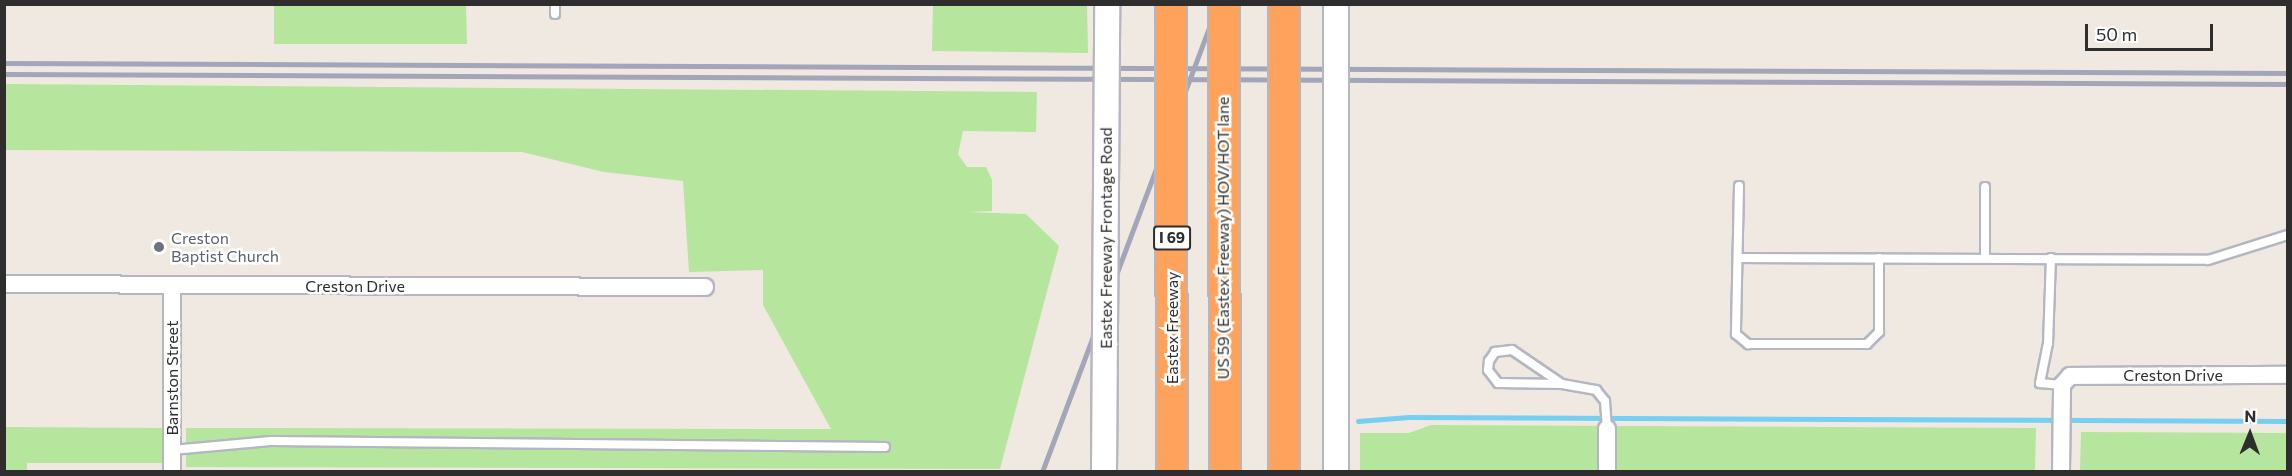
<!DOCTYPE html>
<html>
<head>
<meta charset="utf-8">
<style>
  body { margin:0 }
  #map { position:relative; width:2292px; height:476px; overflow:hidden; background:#efe9e1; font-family:Commissioner,sans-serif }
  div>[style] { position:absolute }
  .green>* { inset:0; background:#b6e59e }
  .stream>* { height:5px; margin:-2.5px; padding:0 2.5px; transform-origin:2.5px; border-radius:2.5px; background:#75cff0 }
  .roads { filter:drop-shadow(2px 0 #b4b7c1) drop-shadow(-2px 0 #b4b7c1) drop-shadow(0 2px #b4b7c1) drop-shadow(0 -2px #b4b7c1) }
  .service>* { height:8px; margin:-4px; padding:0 4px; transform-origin:4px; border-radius:4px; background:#fff }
  .minor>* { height:16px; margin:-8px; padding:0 8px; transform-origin:8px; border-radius:8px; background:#fff }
  .rail>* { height:4.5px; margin:-2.25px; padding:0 2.25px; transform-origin:2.25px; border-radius:2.25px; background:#a3a6b8 }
  .bridges { filter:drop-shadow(2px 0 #b4b7c1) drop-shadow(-2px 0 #b4b7c1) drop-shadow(0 2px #b4b7c1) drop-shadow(0 -2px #b4b7c1) }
  .secondary-bridge>* { height:24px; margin:-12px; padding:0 12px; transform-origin:12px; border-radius:12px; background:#fff }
  .motorway-bridge>* { height:30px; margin:-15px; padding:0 15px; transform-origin:15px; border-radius:15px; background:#ffa35c }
  .dots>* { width:16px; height:16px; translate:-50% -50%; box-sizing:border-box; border:3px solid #fff; border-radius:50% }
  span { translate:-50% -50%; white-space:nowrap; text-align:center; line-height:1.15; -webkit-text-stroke:5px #fff; paint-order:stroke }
  .shield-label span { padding:2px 4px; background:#fff; border:2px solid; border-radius:4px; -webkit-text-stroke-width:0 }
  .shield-label { font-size:15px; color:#2e2e2e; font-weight:700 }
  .worship-label { font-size:16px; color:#5b616d }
  .left { translate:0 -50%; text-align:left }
  .street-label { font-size:16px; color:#2e2e2e }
  .frame { position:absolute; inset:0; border:6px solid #2e2e2e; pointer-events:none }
  .north { position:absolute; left:2220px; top:404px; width:60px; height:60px; -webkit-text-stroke:4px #fff; paint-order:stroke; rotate:1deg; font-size:16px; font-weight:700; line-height:24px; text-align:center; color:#2e2e2e }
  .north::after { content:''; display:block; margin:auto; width:21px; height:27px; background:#2e2e2e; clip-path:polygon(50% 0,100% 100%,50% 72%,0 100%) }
  .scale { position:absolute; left:2085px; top:24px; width:128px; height:27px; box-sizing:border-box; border:3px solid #2e2e2e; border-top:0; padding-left:8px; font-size:18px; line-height:21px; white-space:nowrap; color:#2e2e2e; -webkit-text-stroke:4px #fff; paint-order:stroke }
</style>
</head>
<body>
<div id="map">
  <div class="green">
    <i style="clip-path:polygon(274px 5px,466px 5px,467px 44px,274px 44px)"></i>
    <i style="clip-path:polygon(933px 5px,1087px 5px,1088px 53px,932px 51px)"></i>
    <i style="clip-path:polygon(5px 84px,1037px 92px,1036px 132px,963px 131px,958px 154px,967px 167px,986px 167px,992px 180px,992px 211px,966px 212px,1026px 214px,1059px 246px,1000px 469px,186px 467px,186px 428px,831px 429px,763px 305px,763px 270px,689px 272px,683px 181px,604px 172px,522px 152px,5px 150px)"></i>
    <i style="clip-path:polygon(1431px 425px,2036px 428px,2035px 471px,1360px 471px,1360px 433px,1409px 433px)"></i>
    <i style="clip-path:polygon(5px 427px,164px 428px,165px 463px,27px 463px,27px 471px,5px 472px)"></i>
    <i style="clip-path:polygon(2081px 432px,2287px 433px,2287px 471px,2080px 471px)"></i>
  </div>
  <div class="stream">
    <i style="left:1358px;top:421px;width:51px;rotate:-4.5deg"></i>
    <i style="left:1409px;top:417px;width:879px;rotate:0.26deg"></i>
  </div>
  <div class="roads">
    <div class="service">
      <i style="left:555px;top:14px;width:10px;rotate:-90deg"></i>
      <i style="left:1739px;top:186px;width:148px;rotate:91.2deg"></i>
      <i style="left:1736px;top:334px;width:16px;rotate:40deg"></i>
      <i style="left:1748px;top:344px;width:119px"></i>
      <i style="left:1867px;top:344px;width:17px;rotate:-45deg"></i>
      <i style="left:1879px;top:332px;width:74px;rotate:-90deg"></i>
      <i style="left:1738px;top:258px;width:470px;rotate:0.2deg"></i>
      <i style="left:2208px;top:260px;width:84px;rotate:-17.4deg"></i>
      <i style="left:1985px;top:258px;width:71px;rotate:-90deg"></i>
      <i style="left:2051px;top:258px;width:85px;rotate:92deg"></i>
      <i style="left:2048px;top:343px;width:41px;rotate:101.3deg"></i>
      <i style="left:2040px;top:383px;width:22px;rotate:5deg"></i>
      <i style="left:1562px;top:384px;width:64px;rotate:-179.1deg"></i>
      <i style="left:1498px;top:383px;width:16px;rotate:-128deg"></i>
      <i style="left:1488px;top:370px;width:9px;rotate:-84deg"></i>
      <i style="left:1489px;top:361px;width:11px;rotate:-56deg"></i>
      <i style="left:1495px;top:352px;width:17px;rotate:-7deg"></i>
      <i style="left:1512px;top:350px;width:60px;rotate:34.2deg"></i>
      <i style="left:1562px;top:384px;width:35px;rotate:10deg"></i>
      <i style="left:1596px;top:390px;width:14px;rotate:51deg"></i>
      <i style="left:1605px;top:401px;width:28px;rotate:86deg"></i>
      <i style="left:172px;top:450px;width:99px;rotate:-5.2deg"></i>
      <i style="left:271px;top:441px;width:614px;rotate:0.56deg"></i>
    </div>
    <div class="minor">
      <i style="left:4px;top:284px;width:701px;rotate:0.25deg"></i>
      <i style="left:172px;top:285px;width:187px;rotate:90deg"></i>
      <i style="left:1607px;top:429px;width:43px;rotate:90deg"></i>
      <i style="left:2061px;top:472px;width:87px;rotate:-89.3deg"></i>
      <i style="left:2062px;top:385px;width:12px;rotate:-48deg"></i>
      <i style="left:2070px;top:376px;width:218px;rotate:-0.3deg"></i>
    </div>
  </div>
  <div class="rail">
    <i style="left:4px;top:63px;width:2284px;rotate:0.25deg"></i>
    <i style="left:4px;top:74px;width:2284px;rotate:0.25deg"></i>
    <i style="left:1042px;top:472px;width:500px;rotate:-69.4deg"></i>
  </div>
  <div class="bridges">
    <div class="secondary-bridge">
      <i style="left:1104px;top:472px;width:468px;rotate:-89.6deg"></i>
      <i style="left:1336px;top:472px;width:468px;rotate:-90deg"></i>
    </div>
    <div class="motorway-bridge">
      <i style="left:1171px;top:4px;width:468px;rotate:89.9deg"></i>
      <i style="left:1224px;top:4px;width:468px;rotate:89.9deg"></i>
      <i style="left:1284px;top:4px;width:468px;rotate:90deg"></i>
    </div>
  </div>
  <div class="dots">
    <i style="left:159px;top:247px;background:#6b7280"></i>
  </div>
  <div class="shield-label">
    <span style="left:1172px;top:238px">I 69</span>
  </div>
  <div class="worship-label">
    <span class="left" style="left:171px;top:247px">Creston<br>Baptist Church</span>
  </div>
  <div class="street-label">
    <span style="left:1106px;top:238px;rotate:-90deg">Eastex Freeway Frontage Road</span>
    <span style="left:1223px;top:238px;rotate:-90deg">US 59 (Eastex Freeway) HOV/HOT lane</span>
    <span style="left:355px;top:286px">Creston Drive</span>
    <span style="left:1172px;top:328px;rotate:-90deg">Eastex Freeway</span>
    <span style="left:2173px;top:375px">Creston Drive</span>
    <span style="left:172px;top:378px;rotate:-90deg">Barnston Street</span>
  </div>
  <div class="frame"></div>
  <div class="north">N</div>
  <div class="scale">50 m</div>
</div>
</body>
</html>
